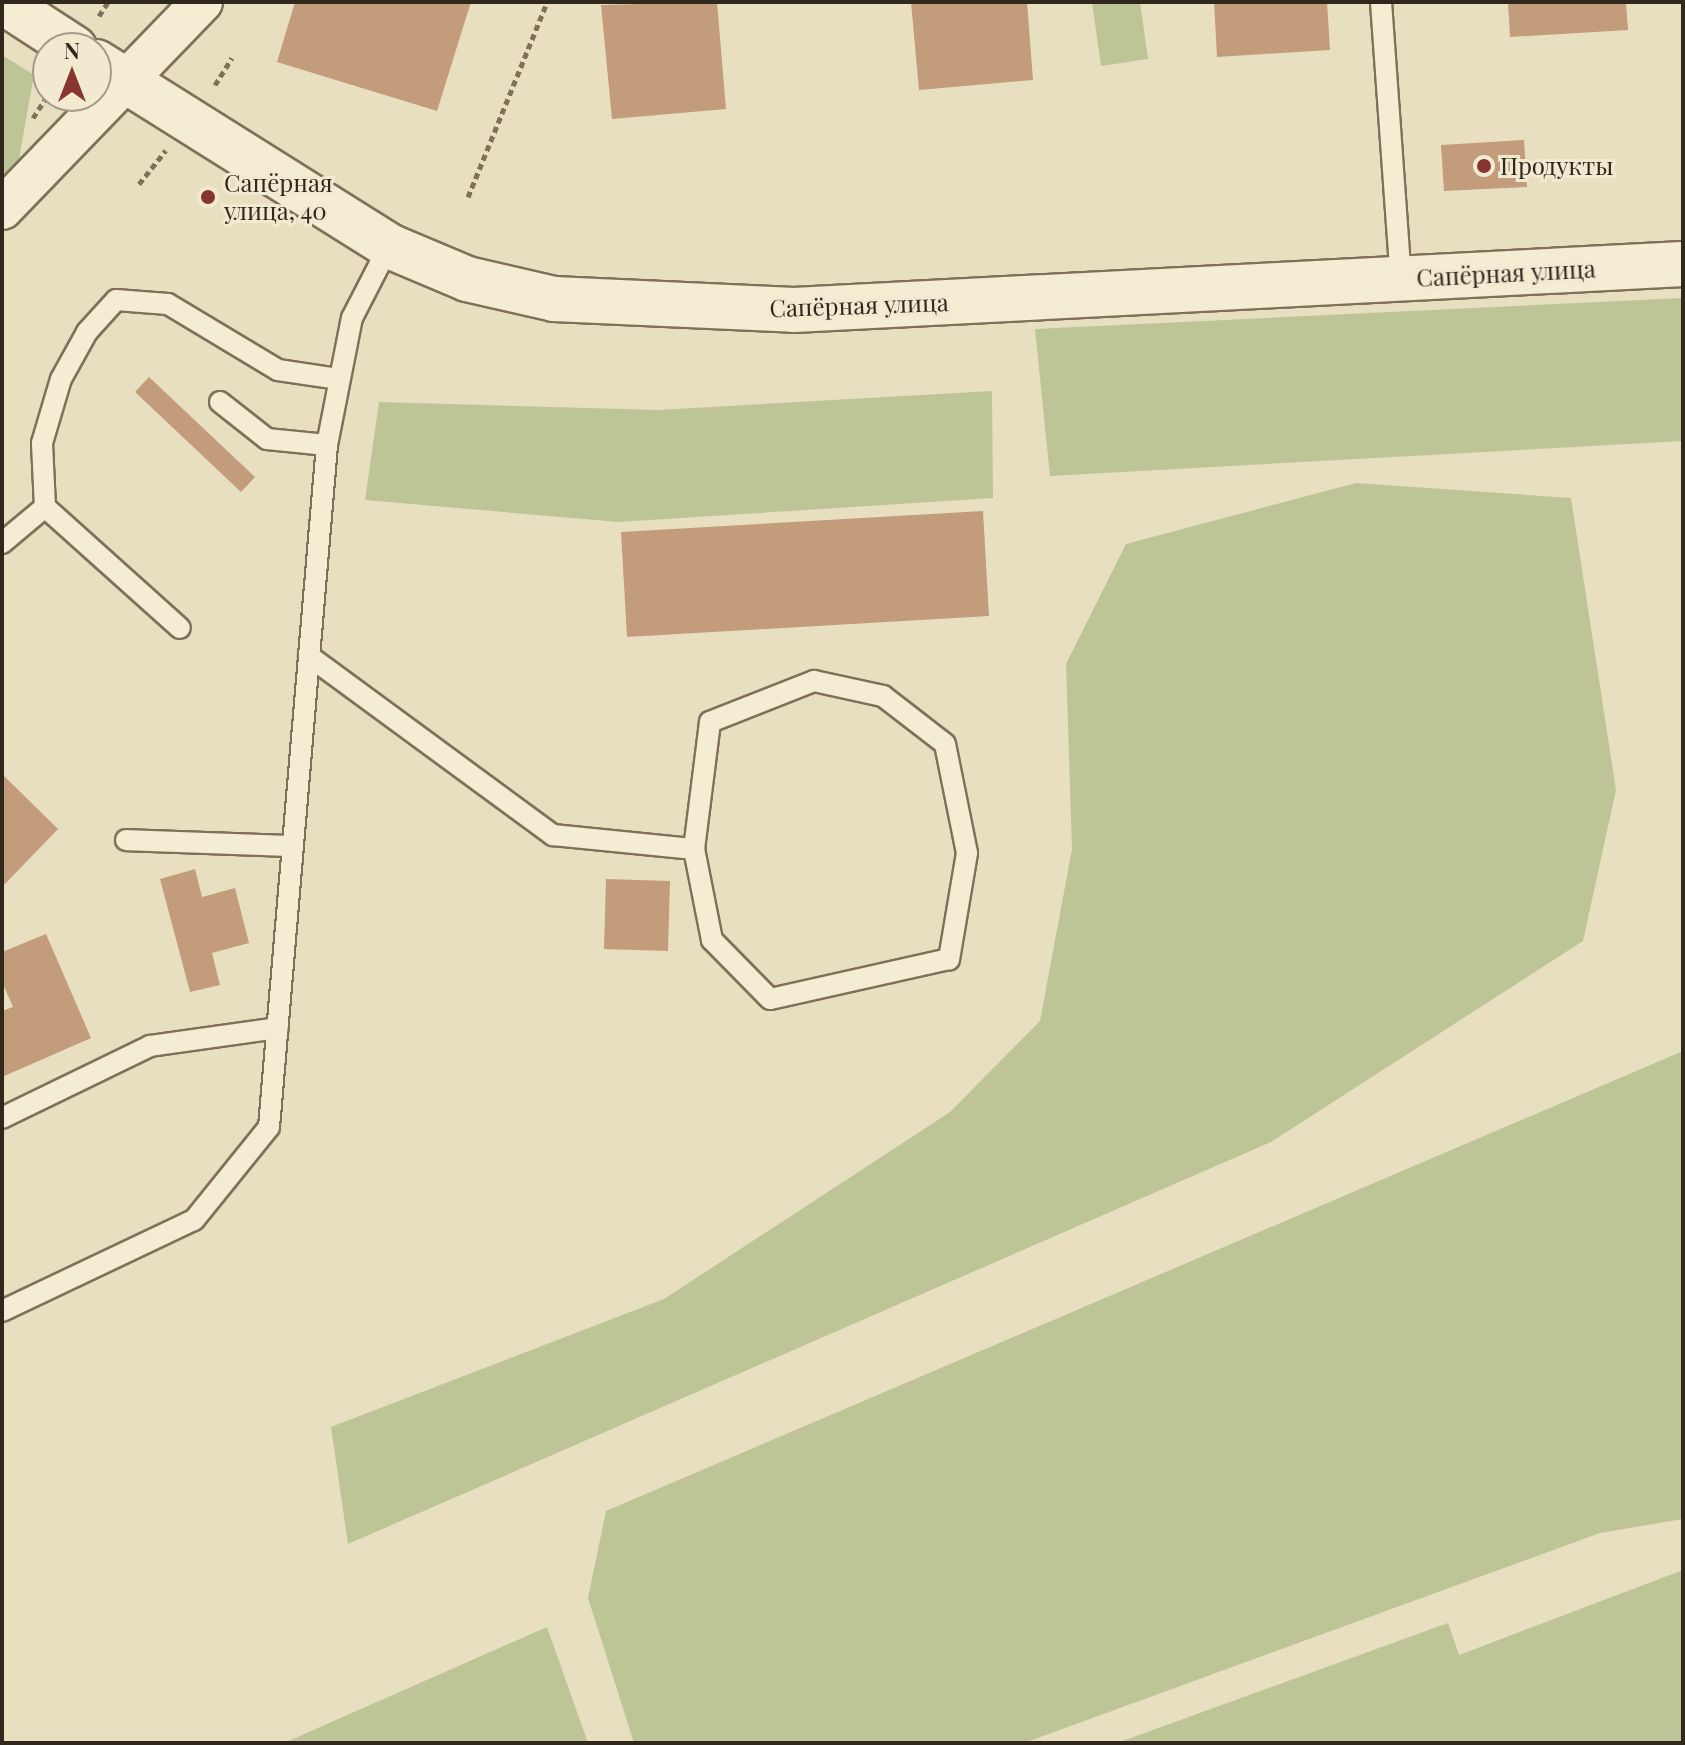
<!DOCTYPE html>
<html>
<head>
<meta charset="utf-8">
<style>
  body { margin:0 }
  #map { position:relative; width:1685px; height:1745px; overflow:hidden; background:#e8dfc1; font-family:"Playfair Display",serif }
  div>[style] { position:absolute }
  .green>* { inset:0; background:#bdc596 }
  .building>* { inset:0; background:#c39c7b }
  .path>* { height:5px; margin-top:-2.5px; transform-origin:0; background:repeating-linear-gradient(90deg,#80705a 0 6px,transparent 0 10px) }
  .roads { filter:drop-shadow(2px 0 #80705a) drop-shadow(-2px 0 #80705a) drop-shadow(0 2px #80705a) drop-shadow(0 -2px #80705a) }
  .service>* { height:20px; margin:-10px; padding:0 10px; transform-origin:10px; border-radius:10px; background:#f4ecd3 }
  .minor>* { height:40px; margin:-20px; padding:0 20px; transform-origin:20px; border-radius:20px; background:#f4ecd3 }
  .tertiary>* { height:44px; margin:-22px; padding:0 22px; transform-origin:22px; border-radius:22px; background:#f4ecd3 }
  .dots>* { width:22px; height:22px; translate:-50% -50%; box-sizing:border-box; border:4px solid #f1e9d0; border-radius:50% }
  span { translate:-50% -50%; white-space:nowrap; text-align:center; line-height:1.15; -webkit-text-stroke:6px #f1e9d0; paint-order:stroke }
  .poi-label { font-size:24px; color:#31281d }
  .left { translate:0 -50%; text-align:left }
  .street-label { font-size:24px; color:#31281d }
  .frame { position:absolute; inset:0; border:4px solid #31281d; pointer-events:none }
  .north { position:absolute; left:32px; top:32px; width:80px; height:80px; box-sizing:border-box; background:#f1e9d0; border:2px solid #a49c88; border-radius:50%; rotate:0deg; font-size:22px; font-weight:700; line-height:32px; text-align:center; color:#31281d }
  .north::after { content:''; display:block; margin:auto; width:28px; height:36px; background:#883531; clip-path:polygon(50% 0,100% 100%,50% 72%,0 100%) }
</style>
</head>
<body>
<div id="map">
  <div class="green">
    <i style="clip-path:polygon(1092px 2px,1140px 2px,1148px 59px,1101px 66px)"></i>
    <i style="clip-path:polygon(2px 55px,34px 75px,19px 159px,2px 176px)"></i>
    <i style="clip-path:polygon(1683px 298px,1683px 441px,1050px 476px,1035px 329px)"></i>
    <i style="clip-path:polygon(992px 391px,993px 498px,618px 522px,365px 500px,379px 402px,658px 410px)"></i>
    <i style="clip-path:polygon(1356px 483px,1571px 498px,1616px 790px,1583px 941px,1271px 1142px,348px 1544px,331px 1427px,664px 1299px,950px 1112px,1040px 1021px,1072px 849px,1066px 664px,1126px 544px)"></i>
    <i style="clip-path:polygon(1683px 1051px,1683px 1519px,1600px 1533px,1024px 1743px,634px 1743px,588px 1598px,606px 1511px)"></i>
    <i style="clip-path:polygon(1683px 1570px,1683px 1743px,1117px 1743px,1448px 1623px,1459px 1655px)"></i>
    <i style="clip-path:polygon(547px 1627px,588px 1743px,284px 1743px,345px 1716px)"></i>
  </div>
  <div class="building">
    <i style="clip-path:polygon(295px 2px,471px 2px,437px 111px,277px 62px)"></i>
    <i style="clip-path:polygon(717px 2px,726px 109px,612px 119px,601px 5px)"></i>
    <i style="clip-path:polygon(911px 2px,1027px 2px,1033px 80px,919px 90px)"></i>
    <i style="clip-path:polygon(1214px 2px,1327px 2px,1330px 50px,1217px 57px)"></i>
    <i style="clip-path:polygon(1508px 2px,1626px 2px,1628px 30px,1510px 37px)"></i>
    <i style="clip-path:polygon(1524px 140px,1527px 187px,1444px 191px,1441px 145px)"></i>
    <i style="clip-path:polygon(149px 377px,255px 477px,241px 492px,135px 392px)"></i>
    <i style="clip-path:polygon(983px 511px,989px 616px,627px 637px,621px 532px)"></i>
    <i style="clip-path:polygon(2px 774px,58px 829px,2px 887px)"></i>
    <i style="clip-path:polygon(195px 869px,202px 897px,235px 888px,249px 943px,212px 953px,220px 985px,190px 992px,160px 879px)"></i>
    <i style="clip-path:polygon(606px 879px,670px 881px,668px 951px,604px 949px)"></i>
    <i style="clip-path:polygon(46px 934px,91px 1038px,2px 1077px,2px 1011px,13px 1007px,2px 982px,2px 952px)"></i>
  </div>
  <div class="path">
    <i style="left:99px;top:16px;width:17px;rotate:-57deg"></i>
    <i style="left:215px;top:85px;width:32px;rotate:-58deg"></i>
    <i style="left:33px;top:118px;width:27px;rotate:-57deg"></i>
    <i style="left:139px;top:184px;width:43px;rotate:-51.5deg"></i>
    <i style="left:468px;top:197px;width:210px;rotate:-67.9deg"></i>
  </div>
  <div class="roads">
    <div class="service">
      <i style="left:1381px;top:2px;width:278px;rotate:85.9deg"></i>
      <i style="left:220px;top:402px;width:60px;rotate:38.2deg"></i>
      <i style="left:267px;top:439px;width:60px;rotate:5.7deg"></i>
      <i style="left:45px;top:507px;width:181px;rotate:41.9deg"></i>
      <i style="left:2px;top:543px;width:56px;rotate:-39.9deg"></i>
      <i style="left:45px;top:507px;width:64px;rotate:-92.7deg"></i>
      <i style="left:42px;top:443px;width:67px;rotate:-73.5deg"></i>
      <i style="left:61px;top:379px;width:54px;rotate:-61deg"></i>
      <i style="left:87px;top:332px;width:43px;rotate:-47.8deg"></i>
      <i style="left:116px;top:300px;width:52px;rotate:4.4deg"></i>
      <i style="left:168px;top:304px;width:128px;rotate:31deg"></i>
      <i style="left:278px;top:370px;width:62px;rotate:8.4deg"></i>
      <i style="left:309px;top:656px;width:303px;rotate:36.3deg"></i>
      <i style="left:553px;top:835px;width:142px;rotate:5.7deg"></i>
      <i style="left:814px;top:681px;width:71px;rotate:12.3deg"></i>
      <i style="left:883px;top:696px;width:78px;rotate:37.7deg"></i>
      <i style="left:945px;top:744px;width:111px;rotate:78.6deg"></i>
      <i style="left:967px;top:853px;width:108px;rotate:99.6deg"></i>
      <i style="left:949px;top:959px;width:183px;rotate:167.4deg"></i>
      <i style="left:770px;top:999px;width:83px;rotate:-134.5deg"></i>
      <i style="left:712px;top:940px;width:93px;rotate:-101.2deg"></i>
      <i style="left:694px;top:849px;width:128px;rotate:-82.8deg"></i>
      <i style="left:710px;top:722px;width:112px;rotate:-21.5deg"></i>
      <i style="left:126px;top:840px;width:167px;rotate:2.1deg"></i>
      <i style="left:2px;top:1118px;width:165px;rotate:-25.9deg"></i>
      <i style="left:150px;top:1046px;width:129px;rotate:-8deg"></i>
      <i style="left:2px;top:1311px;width:212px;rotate:-25.4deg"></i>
      <i style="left:194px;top:1220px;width:119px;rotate:-51.1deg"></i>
      <i style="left:269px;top:1127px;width:684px;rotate:-85.14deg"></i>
      <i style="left:327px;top:445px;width:129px;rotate:-78.9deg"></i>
      <i style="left:352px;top:318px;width:81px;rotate:-62.8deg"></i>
    </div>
    <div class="minor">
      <i style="left:2px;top:209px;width:288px;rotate:-46deg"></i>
    </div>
    <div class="tertiary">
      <i style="left:3px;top:2px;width:85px;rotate:32.9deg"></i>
      <i style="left:96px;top:62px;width:346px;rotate:32.1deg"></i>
      <i style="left:389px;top:246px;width:85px;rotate:22.9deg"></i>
      <i style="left:467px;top:279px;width:89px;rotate:12.9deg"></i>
      <i style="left:554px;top:299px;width:240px;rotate:2.6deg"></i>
      <i style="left:794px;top:310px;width:890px;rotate:-2.96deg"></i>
    </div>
  </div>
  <div class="dots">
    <i style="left:1484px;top:166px;background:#883531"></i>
    <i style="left:208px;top:197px;background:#883531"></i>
  </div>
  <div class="poi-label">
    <span class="left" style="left:1500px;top:166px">Продукты</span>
    <span class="left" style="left:224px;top:197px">Сапёрная<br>улица, 40</span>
  </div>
  <div class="street-label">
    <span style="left:1506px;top:273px;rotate:-3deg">Сапёрная улица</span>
    <span style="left:859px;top:305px;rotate:-2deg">Сапёрная улица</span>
  </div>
  <div class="frame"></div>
  <div class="north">N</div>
</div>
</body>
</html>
